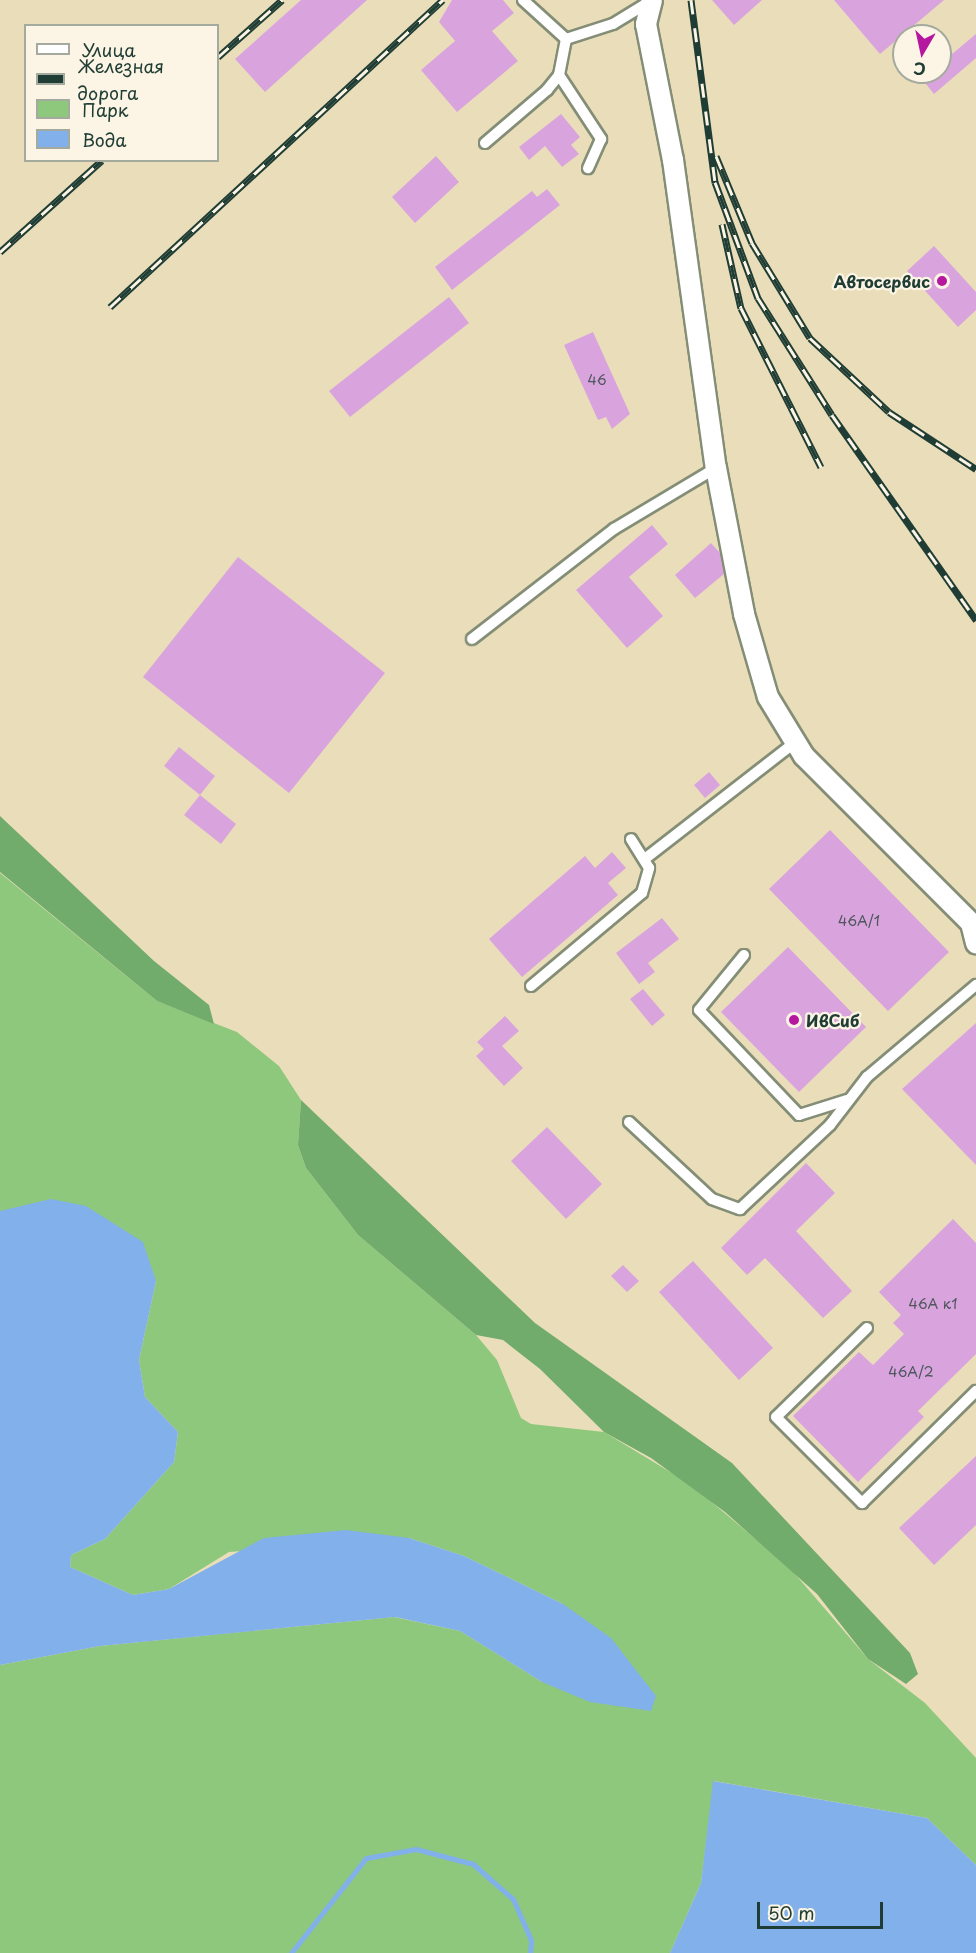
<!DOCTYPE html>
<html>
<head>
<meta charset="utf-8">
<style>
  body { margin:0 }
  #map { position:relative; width:976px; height:1953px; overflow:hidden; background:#eadeba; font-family:"Playpen Sans",sans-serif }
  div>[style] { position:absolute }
  .green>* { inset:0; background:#8ec87d }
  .forest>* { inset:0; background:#72ac6c }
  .water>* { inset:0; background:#81b0eb }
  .stream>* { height:5px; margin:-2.5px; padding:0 2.5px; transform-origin:2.5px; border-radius:2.5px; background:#81b0eb }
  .building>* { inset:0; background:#d9a4dd }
  .roads { filter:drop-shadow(2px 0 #848e77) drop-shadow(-2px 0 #848e77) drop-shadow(0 2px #848e77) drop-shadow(0 -2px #848e77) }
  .service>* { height:10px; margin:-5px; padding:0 5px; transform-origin:5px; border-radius:5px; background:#fff }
  .minor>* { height:20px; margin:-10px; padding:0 10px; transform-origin:10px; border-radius:10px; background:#fff }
  .rail>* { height:7px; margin-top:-3.5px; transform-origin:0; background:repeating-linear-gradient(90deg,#fcf5e5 0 14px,#1f3d34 0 28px); box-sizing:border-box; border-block:2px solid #1f3d34 }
  .dots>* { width:16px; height:16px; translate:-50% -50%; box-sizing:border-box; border:3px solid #fcf5e5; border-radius:50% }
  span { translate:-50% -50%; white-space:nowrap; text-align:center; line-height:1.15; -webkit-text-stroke:4.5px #fcf5e5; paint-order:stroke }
  .number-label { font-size:14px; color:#4e575e }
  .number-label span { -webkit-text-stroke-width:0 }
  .poi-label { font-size:16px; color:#1f3d34; font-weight:700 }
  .right { translate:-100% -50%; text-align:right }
  .left { translate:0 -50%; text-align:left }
  .legend { position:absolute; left:24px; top:24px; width:195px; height:138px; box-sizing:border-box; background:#fcf5e5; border:2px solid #a4ab9e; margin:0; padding:8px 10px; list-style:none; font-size:18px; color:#1f3d34 }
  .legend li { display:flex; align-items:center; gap:12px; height:30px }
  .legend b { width:30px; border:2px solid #a4ab9e }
  .north { position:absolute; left:892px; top:24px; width:60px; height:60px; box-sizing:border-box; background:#fcf5e5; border:2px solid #a4ab9e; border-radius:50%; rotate:189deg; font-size:16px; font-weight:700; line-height:24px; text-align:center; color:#1f3d34 }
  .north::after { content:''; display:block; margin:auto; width:21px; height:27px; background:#b5179e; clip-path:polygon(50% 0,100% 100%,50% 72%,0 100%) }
  .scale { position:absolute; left:757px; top:1902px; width:126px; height:27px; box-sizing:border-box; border:3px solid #1f3d34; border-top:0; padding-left:8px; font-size:18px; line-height:21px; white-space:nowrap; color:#1f3d34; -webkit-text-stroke:4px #fcf5e5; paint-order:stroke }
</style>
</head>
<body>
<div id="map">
  <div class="green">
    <i style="clip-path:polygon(0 873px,157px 1001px,237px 1032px,279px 1066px,301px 1100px,298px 1145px,306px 1168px,358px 1235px,476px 1335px,497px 1360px,521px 1418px,531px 1424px,604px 1432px,690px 1484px,789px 1567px,868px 1659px,925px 1703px,976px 1758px,976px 1865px,927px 1818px,714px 1781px,701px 1883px,670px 1953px,0 1953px,0 1665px,100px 1646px,394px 1617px,460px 1631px,542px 1682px,563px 1604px,464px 1556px,409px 1538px,229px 1552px,169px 1589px,133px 1595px,70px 1567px,71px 1555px,105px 1539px,174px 1462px,178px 1432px,145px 1397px,139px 1360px,156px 1281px,0 1211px)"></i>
  </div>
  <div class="forest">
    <i style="clip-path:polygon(0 816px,154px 961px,209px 1005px,214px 1024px,157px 1001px,0 872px)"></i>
    <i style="clip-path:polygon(301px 1100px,535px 1323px,732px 1463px,910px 1653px,918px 1674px,906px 1684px,868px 1659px,817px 1594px,725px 1512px,651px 1458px,604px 1432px,540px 1369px,503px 1340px,476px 1335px,358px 1235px,306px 1168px,298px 1145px)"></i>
  </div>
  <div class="water">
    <i style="clip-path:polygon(51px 1199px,86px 1206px,143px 1242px,156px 1281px,139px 1360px,145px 1397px,178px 1432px,174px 1462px,105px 1539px,71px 1555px,70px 1567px,133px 1595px,169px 1589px,264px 1538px,346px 1530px,409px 1538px,464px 1556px,563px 1604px,611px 1638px,656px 1696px,651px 1711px,590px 1702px,542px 1682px,460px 1631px,395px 1617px,100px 1646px,0 1665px,0 1211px)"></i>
    <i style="clip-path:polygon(713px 1781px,927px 1818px,976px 1865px,976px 1953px,670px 1953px,701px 1883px)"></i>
  </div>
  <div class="stream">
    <i style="left:291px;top:1953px;width:121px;rotate:-51.7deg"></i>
    <i style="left:366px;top:1858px;width:51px;rotate:-10.2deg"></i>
    <i style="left:416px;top:1849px;width:59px;rotate:14.7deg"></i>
    <i style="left:473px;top:1864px;width:53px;rotate:41.2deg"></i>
    <i style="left:513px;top:1899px;width:45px;rotate:66.3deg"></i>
    <i style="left:531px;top:1940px;width:13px;rotate:94deg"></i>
  </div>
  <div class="building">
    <i style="clip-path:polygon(301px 0,367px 0,265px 92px,235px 59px)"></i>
    <i style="clip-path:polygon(452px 0,503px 0,514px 13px,492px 31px,518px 61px,457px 112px,421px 70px,455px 41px,439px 22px)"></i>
    <i style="clip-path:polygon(712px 0,762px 0,734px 25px)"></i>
    <i style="clip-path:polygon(834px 0,944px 0,880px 54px)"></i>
    <i style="clip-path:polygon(976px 34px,976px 58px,934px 94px,922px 79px,940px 72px,940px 64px)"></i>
    <i style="clip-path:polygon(561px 114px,580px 137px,571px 145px,579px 154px,562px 167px,545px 146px,529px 160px,519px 147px)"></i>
    <i style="clip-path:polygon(436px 156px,459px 182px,415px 223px,392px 197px)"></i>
    <i style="clip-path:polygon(547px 189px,560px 205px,452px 290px,435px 267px,532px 191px,537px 197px)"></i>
    <i style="clip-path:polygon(934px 246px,976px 292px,976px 310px,958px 327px,907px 271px)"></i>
    <i style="clip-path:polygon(449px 297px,469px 323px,350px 417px,329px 391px)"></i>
    <i style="clip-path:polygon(593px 332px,630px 414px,612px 429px,606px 417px,598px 420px,564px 345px)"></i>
    <i style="clip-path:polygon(652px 525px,668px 544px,629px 577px,663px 616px,627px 648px,576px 590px)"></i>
    <i style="clip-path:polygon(711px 543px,720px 553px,724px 574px,695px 598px,675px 575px)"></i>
    <i style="clip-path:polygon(238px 557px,385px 673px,289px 793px,143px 677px)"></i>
    <i style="clip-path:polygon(179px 747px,215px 776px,200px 795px,164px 766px)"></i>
    <i style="clip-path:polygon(709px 772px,720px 785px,705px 798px,694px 785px)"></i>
    <i style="clip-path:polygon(200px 795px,236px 824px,221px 844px,184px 815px)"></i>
    <i style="clip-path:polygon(830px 830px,949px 952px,888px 1011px,769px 889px)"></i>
    <i style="clip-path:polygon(612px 852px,626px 868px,608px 883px,618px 895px,522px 977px,489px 939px,585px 856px,595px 868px)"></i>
    <i style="clip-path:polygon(662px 918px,679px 939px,648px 963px,655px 972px,639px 984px,616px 953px)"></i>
    <i style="clip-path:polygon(788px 947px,866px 1027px,799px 1092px,721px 1012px)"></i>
    <i style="clip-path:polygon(643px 989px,665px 1015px,652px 1026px,630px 999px)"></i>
    <i style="clip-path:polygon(505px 1016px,519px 1031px,502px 1046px,523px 1068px,504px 1086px,476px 1056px,484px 1049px,477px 1042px)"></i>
    <i style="clip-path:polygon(976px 1023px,976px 1165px,902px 1089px)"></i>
    <i style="clip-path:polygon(547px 1127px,602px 1184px,566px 1219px,511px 1161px)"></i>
    <i style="clip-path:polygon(806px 1163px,835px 1193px,796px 1231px,852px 1291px,823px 1318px,765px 1258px,747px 1275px,721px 1248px)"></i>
    <i style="clip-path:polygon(953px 1219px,976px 1243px,976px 1354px,918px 1411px,924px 1417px,858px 1482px,793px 1416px,859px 1352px,873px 1365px,904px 1334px,893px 1323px,901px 1315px,879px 1292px)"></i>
    <i style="clip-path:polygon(693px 1261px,773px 1348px,739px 1380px,659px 1292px)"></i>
    <i style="clip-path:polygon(623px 1265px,639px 1281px,627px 1292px,611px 1276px)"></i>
    <i style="clip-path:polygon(976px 1456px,976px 1525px,934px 1565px,899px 1528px)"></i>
  </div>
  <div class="roads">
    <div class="service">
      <i style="left:523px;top:0;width:58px;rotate:42.2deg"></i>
      <i style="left:566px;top:39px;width:49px;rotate:-17.7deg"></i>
      <i style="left:613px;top:24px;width:42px;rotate:-31.4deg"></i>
      <i style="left:559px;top:75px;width:77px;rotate:56.7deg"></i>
      <i style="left:601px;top:139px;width:32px;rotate:114deg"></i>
      <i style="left:485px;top:143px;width:82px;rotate:-40.5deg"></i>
      <i style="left:547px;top:90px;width:19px;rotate:-51deg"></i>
      <i style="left:559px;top:75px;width:37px;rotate:-79deg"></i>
      <i style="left:472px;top:639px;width:180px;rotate:-37.8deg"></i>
      <i style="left:614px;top:529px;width:119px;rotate:-30.9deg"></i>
      <i style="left:646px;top:858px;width:187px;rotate:-37.8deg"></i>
      <i style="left:744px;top:955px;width:71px;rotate:129.3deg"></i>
      <i style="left:699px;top:1010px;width:145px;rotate:46.4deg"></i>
      <i style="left:799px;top:1115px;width:50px;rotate:-17.4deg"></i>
      <i style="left:531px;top:986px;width:145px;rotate:-40deg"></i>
      <i style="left:642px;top:893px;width:26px;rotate:-74deg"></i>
      <i style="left:649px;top:868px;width:34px;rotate:-122deg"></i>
      <i style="left:629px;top:1122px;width:113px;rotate:42.9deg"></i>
      <i style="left:712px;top:1199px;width:30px;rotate:20deg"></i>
      <i style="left:740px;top:1209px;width:123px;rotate:-43deg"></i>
      <i style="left:830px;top:1125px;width:61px;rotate:-52.4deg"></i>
      <i style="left:867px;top:1077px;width:143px;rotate:-40.2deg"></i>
      <i style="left:867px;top:1328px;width:127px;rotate:135.6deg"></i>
      <i style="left:776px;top:1417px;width:122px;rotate:45deg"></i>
      <i style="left:862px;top:1503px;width:160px;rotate:-44.5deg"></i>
    </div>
    <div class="minor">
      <i style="left:652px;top:0;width:25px;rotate:104deg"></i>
      <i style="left:646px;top:24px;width:139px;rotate:78.8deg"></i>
      <i style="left:673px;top:160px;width:311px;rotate:82.1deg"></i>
      <i style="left:716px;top:468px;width:149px;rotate:79.1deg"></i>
      <i style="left:744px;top:614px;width:86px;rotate:73.9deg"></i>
      <i style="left:768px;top:697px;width:69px;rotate:58.6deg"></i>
      <i style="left:804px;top:756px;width:236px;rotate:45deg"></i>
      <i style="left:971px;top:923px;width:21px;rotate:76deg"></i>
    </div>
  </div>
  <div class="rail">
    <i style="left:691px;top:0;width:184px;rotate:82.5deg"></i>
    <i style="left:715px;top:182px;width:124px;rotate:69.7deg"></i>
    <i style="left:758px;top:298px;width:138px;rotate:57.7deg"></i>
    <i style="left:832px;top:415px;width:251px;rotate:54.9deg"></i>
    <i style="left:218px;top:57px;width:86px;rotate:-41.7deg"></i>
    <i style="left:716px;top:156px;width:94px;rotate:67.5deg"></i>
    <i style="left:752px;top:243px;width:111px;rotate:58.6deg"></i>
    <i style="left:810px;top:338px;width:108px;rotate:43.1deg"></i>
    <i style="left:889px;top:412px;width:104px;rotate:33.2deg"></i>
    <i style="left:722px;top:224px;width:86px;rotate:77.3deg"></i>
    <i style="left:741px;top:308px;width:178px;rotate:63.3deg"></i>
    <i style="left:0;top:252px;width:137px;rotate:-42deg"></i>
    <i style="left:110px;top:307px;width:453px;rotate:-42.7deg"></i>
  </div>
  <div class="dots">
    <i style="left:942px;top:281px;background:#b5179e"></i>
    <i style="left:794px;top:1020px;background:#b5179e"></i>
  </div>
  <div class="number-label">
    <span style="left:597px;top:380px">46</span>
    <span style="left:859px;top:921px">46А/1</span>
    <span style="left:933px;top:1304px">46А к1</span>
    <span style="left:911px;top:1372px">46А/2</span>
  </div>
  <div class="poi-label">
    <span class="right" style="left:930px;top:281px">Автосервис</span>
    <span class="left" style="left:806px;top:1020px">ИвСиб</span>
  </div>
  <ul class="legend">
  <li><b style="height:8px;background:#fff"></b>Улица</li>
  <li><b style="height:8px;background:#1f3d34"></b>Железная дорога</li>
  <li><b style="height:16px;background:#8ec87d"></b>Парк</li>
  <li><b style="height:16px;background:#81b0eb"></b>Вода</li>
  </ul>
  <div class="north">С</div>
  <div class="scale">50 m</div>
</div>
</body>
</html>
